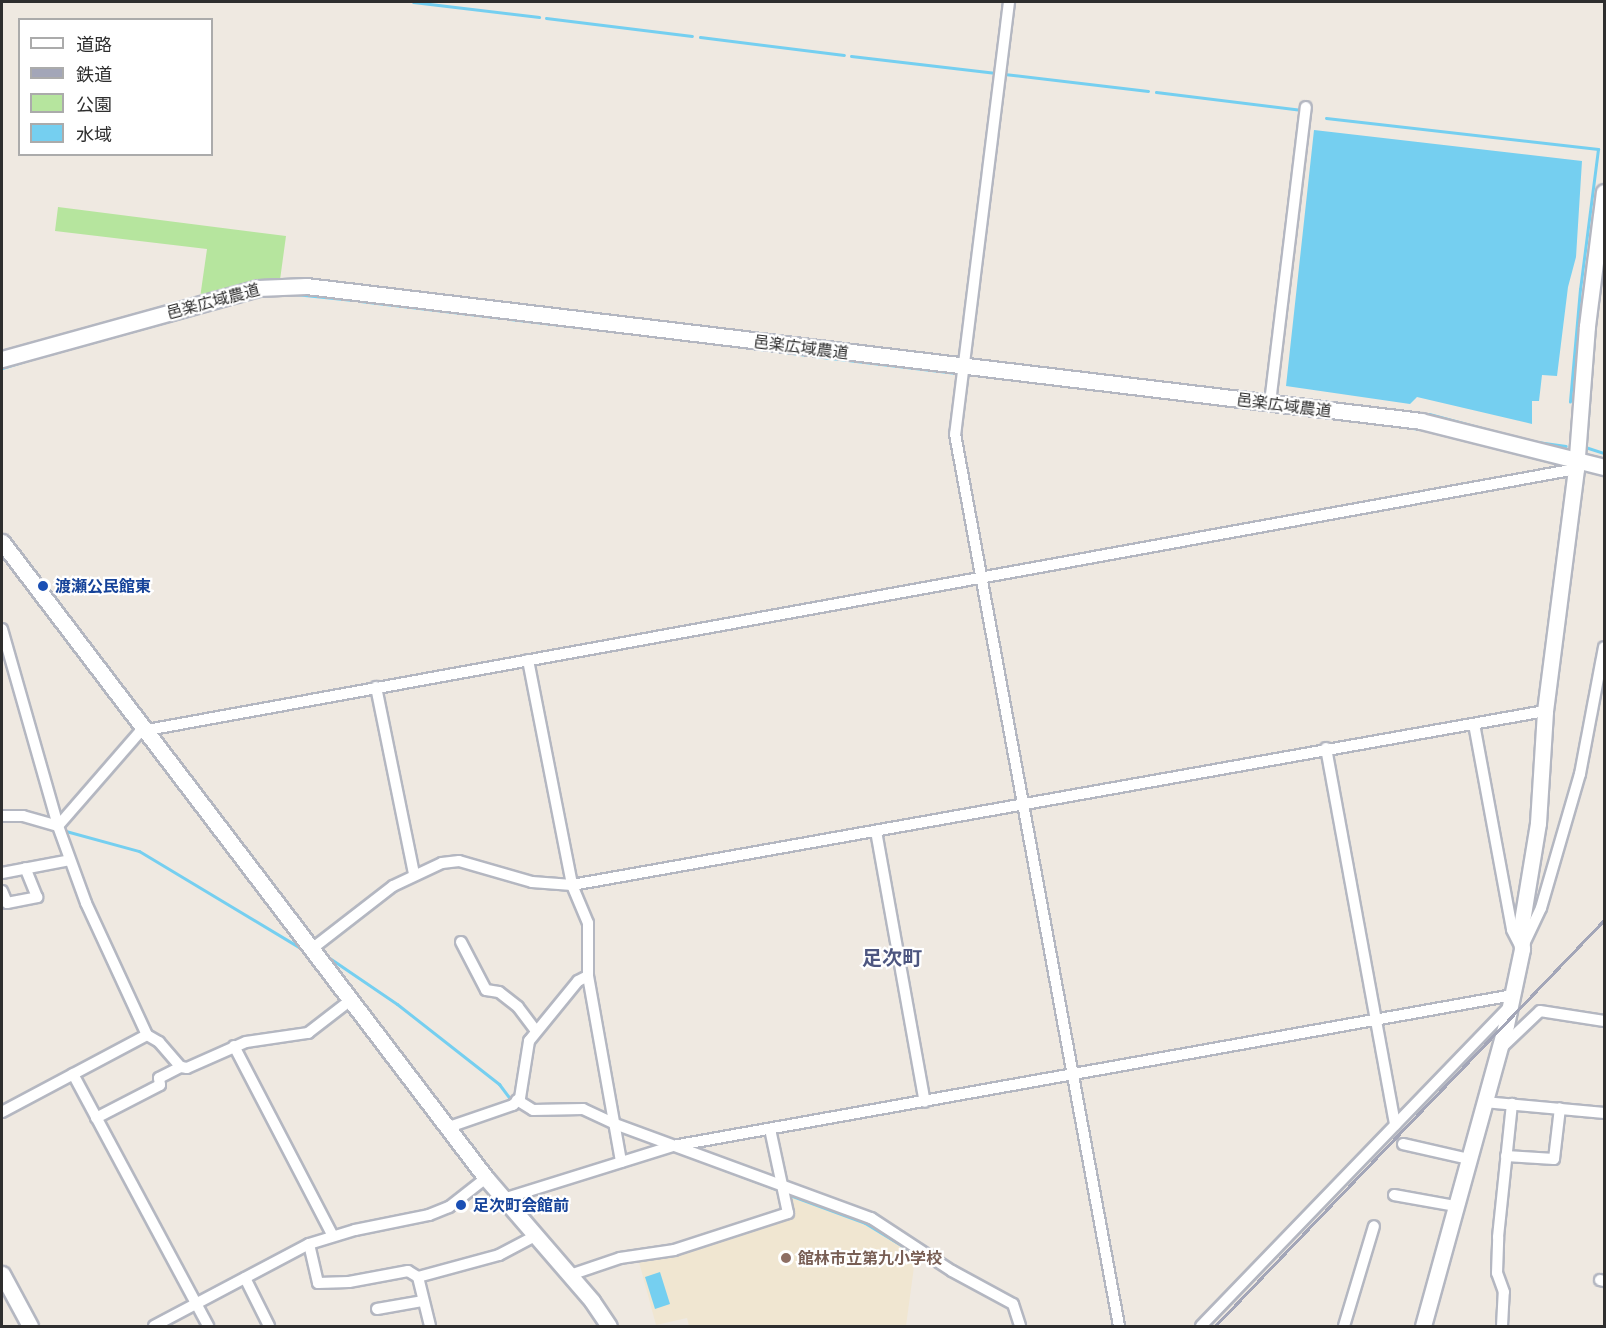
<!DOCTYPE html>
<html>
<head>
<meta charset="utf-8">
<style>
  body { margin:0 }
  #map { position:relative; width:1606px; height:1328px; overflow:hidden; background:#efe9e1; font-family:Barlow,"Noto Sans JP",sans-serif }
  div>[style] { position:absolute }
  .education>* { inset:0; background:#f0e6d1 }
  .green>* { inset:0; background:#b6e59e }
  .water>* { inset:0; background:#75cff0 }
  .stream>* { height:3px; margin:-1.5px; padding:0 1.5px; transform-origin:1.5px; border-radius:1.5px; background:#75cff0 }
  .roads { filter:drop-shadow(2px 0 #b4b7c1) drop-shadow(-2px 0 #b4b7c1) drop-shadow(0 2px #b4b7c1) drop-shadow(0 -2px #b4b7c1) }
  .street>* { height:10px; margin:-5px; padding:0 5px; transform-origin:5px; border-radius:5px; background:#fff }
  .secondary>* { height:15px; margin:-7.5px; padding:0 7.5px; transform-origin:7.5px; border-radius:7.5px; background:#fff }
  .rail>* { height:3px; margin:-1.5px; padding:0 1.5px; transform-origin:1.5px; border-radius:1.5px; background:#a3a6b8 }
  .dots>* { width:16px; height:16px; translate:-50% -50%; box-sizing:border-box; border:3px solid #fff; border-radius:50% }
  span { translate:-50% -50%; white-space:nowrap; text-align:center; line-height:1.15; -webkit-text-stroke:4.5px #fff; paint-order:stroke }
  .street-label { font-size:16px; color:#2e2e2e }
  .transit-label { font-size:16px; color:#164399; font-weight:700 }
  .left { translate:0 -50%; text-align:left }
  .education-label { font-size:16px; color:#785e54; font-weight:700 }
  .quarter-label { font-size:20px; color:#4d5680; font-weight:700 }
  .frame { position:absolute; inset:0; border:3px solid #2e2e2e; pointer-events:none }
  .legend { position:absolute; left:18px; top:18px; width:195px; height:138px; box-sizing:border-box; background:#fff; border:2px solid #ababab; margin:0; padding:8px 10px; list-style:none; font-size:18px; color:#2e2e2e }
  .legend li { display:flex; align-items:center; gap:12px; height:30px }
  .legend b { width:30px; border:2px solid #ababab }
</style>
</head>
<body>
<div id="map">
  <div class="education">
    <i style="clip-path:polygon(785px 1192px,867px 1222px,916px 1252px,906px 1326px,689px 1326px,687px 1318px,656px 1325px,639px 1262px,677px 1254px,789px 1216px)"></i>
  </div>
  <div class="green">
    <i style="clip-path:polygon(58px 207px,286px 236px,280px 280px,200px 298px,207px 249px,55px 231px)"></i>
  </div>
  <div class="water">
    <i style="clip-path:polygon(1314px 130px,1582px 161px,1576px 257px,1568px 287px,1557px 376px,1542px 375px,1539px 401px,1532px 401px,1532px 424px,1417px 397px,1410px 404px,1286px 386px)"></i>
    <i style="clip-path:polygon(660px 1272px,670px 1304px,655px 1309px,645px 1277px)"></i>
  </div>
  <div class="stream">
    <i style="left:413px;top:2px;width:127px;rotate:6.8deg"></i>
    <i style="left:546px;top:18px;width:147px;rotate:7deg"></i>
    <i style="left:700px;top:37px;width:145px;rotate:7.1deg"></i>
    <i style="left:851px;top:56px;width:146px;rotate:6.7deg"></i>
    <i style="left:1004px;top:74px;width:145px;rotate:6.7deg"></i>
    <i style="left:1156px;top:92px;width:147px;rotate:7deg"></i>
    <i style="left:1326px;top:118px;width:274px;rotate:6.5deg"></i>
    <i style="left:1598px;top:149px;width:141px;rotate:97.3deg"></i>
    <i style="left:1580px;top:289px;width:113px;rotate:95.1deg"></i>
    <i style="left:295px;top:294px;width:58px;rotate:5.9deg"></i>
    <i style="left:253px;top:297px;width:14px;rotate:-8deg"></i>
    <i style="left:360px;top:301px;width:144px;rotate:6.8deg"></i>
    <i style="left:510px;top:319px;width:112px;rotate:6.7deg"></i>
    <i style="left:676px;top:338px;width:132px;rotate:7.4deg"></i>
    <i style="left:42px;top:356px;width:158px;rotate:-15.4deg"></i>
    <i style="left:814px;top:356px;width:143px;rotate:6.8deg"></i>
    <i style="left:2px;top:368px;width:34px;rotate:-17deg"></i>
    <i style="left:968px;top:374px;width:269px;rotate:6.8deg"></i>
    <i style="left:1429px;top:414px;width:105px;rotate:15deg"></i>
    <i style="left:1530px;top:441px;width:36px;rotate:8deg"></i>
    <i style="left:1369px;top:422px;width:59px;rotate:7.9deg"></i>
    <i style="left:1585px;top:447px;width:20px;rotate:18deg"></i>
    <i style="left:62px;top:830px;width:80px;rotate:15.3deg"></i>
    <i style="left:139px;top:851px;width:192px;rotate:31deg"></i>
    <i style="left:325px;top:955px;width:87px;rotate:34.2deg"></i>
    <i style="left:397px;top:1004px;width:130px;rotate:38.1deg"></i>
    <i style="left:499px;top:1084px;width:21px;rotate:53deg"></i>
    <i style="left:517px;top:1106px;width:16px;rotate:30deg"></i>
    <i style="left:725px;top:1170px;width:60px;rotate:20.6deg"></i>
    <i style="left:787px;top:1194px;width:83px;rotate:20.4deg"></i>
    <i style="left:865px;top:1223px;width:117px;rotate:31.4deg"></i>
    <i style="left:1013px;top:1319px;width:7px;rotate:82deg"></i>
  </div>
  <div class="roads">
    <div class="street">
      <i style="left:1009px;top:2px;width:435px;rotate:97.1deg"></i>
      <i style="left:955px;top:434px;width:907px;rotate:79.58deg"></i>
      <i style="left:1270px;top:403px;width:298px;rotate:-83.1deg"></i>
      <i style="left:2px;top:629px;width:205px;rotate:74.1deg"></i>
      <i style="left:58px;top:826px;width:82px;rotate:70deg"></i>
      <i style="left:86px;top:903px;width:145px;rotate:65.2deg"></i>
      <i style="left:147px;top:1035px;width:14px;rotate:30deg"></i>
      <i style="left:159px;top:1042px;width:33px;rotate:49deg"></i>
      <i style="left:181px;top:1067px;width:6px;rotate:9deg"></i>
      <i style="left:187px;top:1068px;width:64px;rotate:-23.8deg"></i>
      <i style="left:246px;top:1042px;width:63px;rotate:-8.3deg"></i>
      <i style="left:308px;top:1033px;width:56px;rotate:-37.7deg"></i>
      <i style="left:528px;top:660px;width:229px;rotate:78.9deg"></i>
      <i style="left:572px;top:885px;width:41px;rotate:67.2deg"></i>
      <i style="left:588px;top:923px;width:53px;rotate:90deg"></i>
      <i style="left:588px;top:976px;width:189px;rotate:79.9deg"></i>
      <i style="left:376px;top:687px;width:191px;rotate:78.5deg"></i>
      <i style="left:1474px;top:724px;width:209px;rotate:79.5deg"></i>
      <i style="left:1512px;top:930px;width:16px;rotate:63deg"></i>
      <i style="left:147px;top:730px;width:1453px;rotate:-10.35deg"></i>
      <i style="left:1326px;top:748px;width:383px;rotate:79.6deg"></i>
      <i style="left:2px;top:816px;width:21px"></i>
      <i style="left:23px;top:816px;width:36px;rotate:16deg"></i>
      <i style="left:58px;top:826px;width:131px;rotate:-49deg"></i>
      <i style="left:876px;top:831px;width:275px;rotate:79.8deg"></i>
      <i style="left:2px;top:873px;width:69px;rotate:-10.8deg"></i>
      <i style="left:2px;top:891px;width:13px;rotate:67deg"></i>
      <i style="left:7px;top:903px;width:31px;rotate:-11deg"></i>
      <i style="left:37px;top:897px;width:31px;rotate:-112deg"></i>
      <i style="left:461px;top:942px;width:54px;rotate:62.5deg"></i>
      <i style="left:486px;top:990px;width:13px;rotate:9deg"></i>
      <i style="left:499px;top:992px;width:24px;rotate:38deg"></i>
      <i style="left:518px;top:1007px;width:30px;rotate:53deg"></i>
      <i style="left:1523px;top:946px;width:42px;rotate:-64.7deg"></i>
      <i style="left:1541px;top:908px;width:140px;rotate:-73.8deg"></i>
      <i style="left:1580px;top:774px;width:129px;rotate:-79.3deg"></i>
      <i style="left:313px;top:948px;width:101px;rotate:-37.8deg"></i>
      <i style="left:393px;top:886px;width:54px;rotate:-25.1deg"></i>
      <i style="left:442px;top:863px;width:17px;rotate:-7deg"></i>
      <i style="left:459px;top:861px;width:76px;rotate:16deg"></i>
      <i style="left:532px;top:882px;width:40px;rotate:4.3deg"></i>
      <i style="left:572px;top:885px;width:988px;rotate:-10.14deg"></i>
      <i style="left:234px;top:1046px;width:214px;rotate:62.5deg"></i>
      <i style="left:1500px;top:1049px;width:55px;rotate:-43.5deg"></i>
      <i style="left:1540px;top:1011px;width:65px;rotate:8.9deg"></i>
      <i style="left:73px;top:1074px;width:286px;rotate:61.8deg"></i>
      <i style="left:517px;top:1100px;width:19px;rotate:32deg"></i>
      <i style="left:533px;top:1110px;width:50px;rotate:-1.1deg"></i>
      <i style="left:583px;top:1109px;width:35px;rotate:25deg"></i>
      <i style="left:615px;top:1124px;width:273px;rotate:20.2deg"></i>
      <i style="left:871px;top:1218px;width:97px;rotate:33.2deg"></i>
      <i style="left:952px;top:1271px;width:69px;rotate:28.4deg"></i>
      <i style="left:1013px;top:1304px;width:23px;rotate:72deg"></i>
      <i style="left:1484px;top:1102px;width:121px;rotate:5.2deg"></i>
      <i style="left:2px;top:1112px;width:164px;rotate:-28deg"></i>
      <i style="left:96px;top:1118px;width:72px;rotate:-27.3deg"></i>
      <i style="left:160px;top:1085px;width:7px;rotate:-98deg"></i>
      <i style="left:159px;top:1078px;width:25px;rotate:-27deg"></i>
      <i style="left:449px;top:1127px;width:68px;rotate:-19deg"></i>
      <i style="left:513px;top:1105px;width:10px;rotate:-45deg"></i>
      <i style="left:520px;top:1098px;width:58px;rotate:-81deg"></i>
      <i style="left:529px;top:1041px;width:77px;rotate:-50.8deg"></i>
      <i style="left:578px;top:981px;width:11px;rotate:-27deg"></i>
      <i style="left:1403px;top:1144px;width:68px;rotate:12.8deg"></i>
      <i style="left:1506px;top:1156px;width:48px;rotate:3.6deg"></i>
      <i style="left:1554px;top:1159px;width:51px;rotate:-83.3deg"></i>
      <i style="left:1394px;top:1195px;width:63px;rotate:10.1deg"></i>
      <i style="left:503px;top:1199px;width:178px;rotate:-17.3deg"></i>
      <i style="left:673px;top:1146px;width:853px;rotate:-10.19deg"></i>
      <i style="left:309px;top:1244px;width:40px;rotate:77deg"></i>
      <i style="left:318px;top:1283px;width:31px;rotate:-2deg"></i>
      <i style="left:349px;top:1282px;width:60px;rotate:-10.6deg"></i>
      <i style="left:408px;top:1271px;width:12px;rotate:31deg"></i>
      <i style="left:418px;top:1277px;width:50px;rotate:76.2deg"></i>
      <i style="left:570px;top:1275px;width:53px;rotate:-18.8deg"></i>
      <i style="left:620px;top:1258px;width:55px;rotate:-8.4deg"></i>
      <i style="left:674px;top:1250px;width:120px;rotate:-18deg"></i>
      <i style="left:788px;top:1213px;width:86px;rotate:-102.1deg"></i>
      <i style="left:418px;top:1277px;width:84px;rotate:-15.2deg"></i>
      <i style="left:499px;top:1255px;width:41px;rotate:-27.8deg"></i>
      <i style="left:245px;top:1278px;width:54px;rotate:63.4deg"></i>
      <i style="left:1600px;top:1280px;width:4px;rotate:14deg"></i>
      <i style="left:377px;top:1309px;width:47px;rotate:-9.9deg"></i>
      <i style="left:154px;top:1326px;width:175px;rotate:-27.9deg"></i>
      <i style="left:309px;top:1244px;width:48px;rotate:-16.9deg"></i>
      <i style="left:355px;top:1230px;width:76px;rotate:-11.5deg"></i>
      <i style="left:429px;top:1215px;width:22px;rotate:-22deg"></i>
      <i style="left:449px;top:1207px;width:47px;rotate:-38.1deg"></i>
      <i style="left:1201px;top:1326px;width:443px;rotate:-46deg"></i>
      <i style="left:1344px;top:1326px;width:104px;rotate:-73.3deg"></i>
      <i style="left:1502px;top:1326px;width:34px;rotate:-87deg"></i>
      <i style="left:1504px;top:1292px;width:20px;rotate:-110deg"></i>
      <i style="left:1497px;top:1273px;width:36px;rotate:-88deg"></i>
      <i style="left:1498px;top:1237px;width:134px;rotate:-84deg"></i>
    </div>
    <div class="secondary">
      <i style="left:2px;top:359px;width:266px;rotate:-15.5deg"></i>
      <i style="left:258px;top:288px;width:48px;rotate:-2.4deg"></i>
      <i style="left:306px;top:286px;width:1123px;rotate:6.9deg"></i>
      <i style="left:1421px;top:421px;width:189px;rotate:14.1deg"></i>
      <i style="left:2px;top:542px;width:799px;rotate:52.73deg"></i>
      <i style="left:486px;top:1178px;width:162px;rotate:49.2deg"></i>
      <i style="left:592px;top:1301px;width:30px;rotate:56deg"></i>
      <i style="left:2px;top:1274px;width:59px;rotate:61.7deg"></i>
      <i style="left:1423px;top:1326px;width:312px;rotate:-74.6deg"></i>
      <i style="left:1506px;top:1025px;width:78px;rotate:-78.1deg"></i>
      <i style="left:1522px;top:949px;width:22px;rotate:-93deg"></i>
      <i style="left:1521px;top:927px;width:105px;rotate:-80.7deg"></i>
      <i style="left:1538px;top:823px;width:112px;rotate:-86.4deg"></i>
      <i style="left:1545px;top:711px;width:244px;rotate:-82.7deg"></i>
      <i style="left:1576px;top:469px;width:143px;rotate:-85.6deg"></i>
      <i style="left:1587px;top:326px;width:135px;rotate:-82.8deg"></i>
    </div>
  </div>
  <div class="rail">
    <i style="left:1215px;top:1326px;width:562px;rotate:-46.23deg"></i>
  </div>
  <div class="dots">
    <i style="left:43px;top:586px;background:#1a4fb4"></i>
    <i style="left:461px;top:1205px;background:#1a4fb4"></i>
    <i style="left:786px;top:1258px;background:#8d6e63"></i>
  </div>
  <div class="street-label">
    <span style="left:213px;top:301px;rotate:-15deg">邑楽広域農道</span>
    <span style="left:801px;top:347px;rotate:7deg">邑楽広域農道</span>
    <span style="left:1284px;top:405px;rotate:7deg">邑楽広域農道</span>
  </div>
  <div class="transit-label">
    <span class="left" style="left:55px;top:586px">渡瀬公民館東</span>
    <span class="left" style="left:473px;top:1205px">足次町会館前</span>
  </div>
  <div class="education-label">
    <span class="left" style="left:798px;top:1258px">館林市立第九小学校</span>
  </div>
  <div class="quarter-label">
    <span style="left:892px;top:957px">足次町</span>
  </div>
  <div class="frame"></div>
  <ul class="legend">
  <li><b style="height:8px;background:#fff"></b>道路</li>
  <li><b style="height:8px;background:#a3a6b8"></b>鉄道</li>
  <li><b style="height:16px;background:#b6e59e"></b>公園</li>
  <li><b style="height:16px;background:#75cff0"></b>水域</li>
  </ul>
</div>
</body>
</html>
